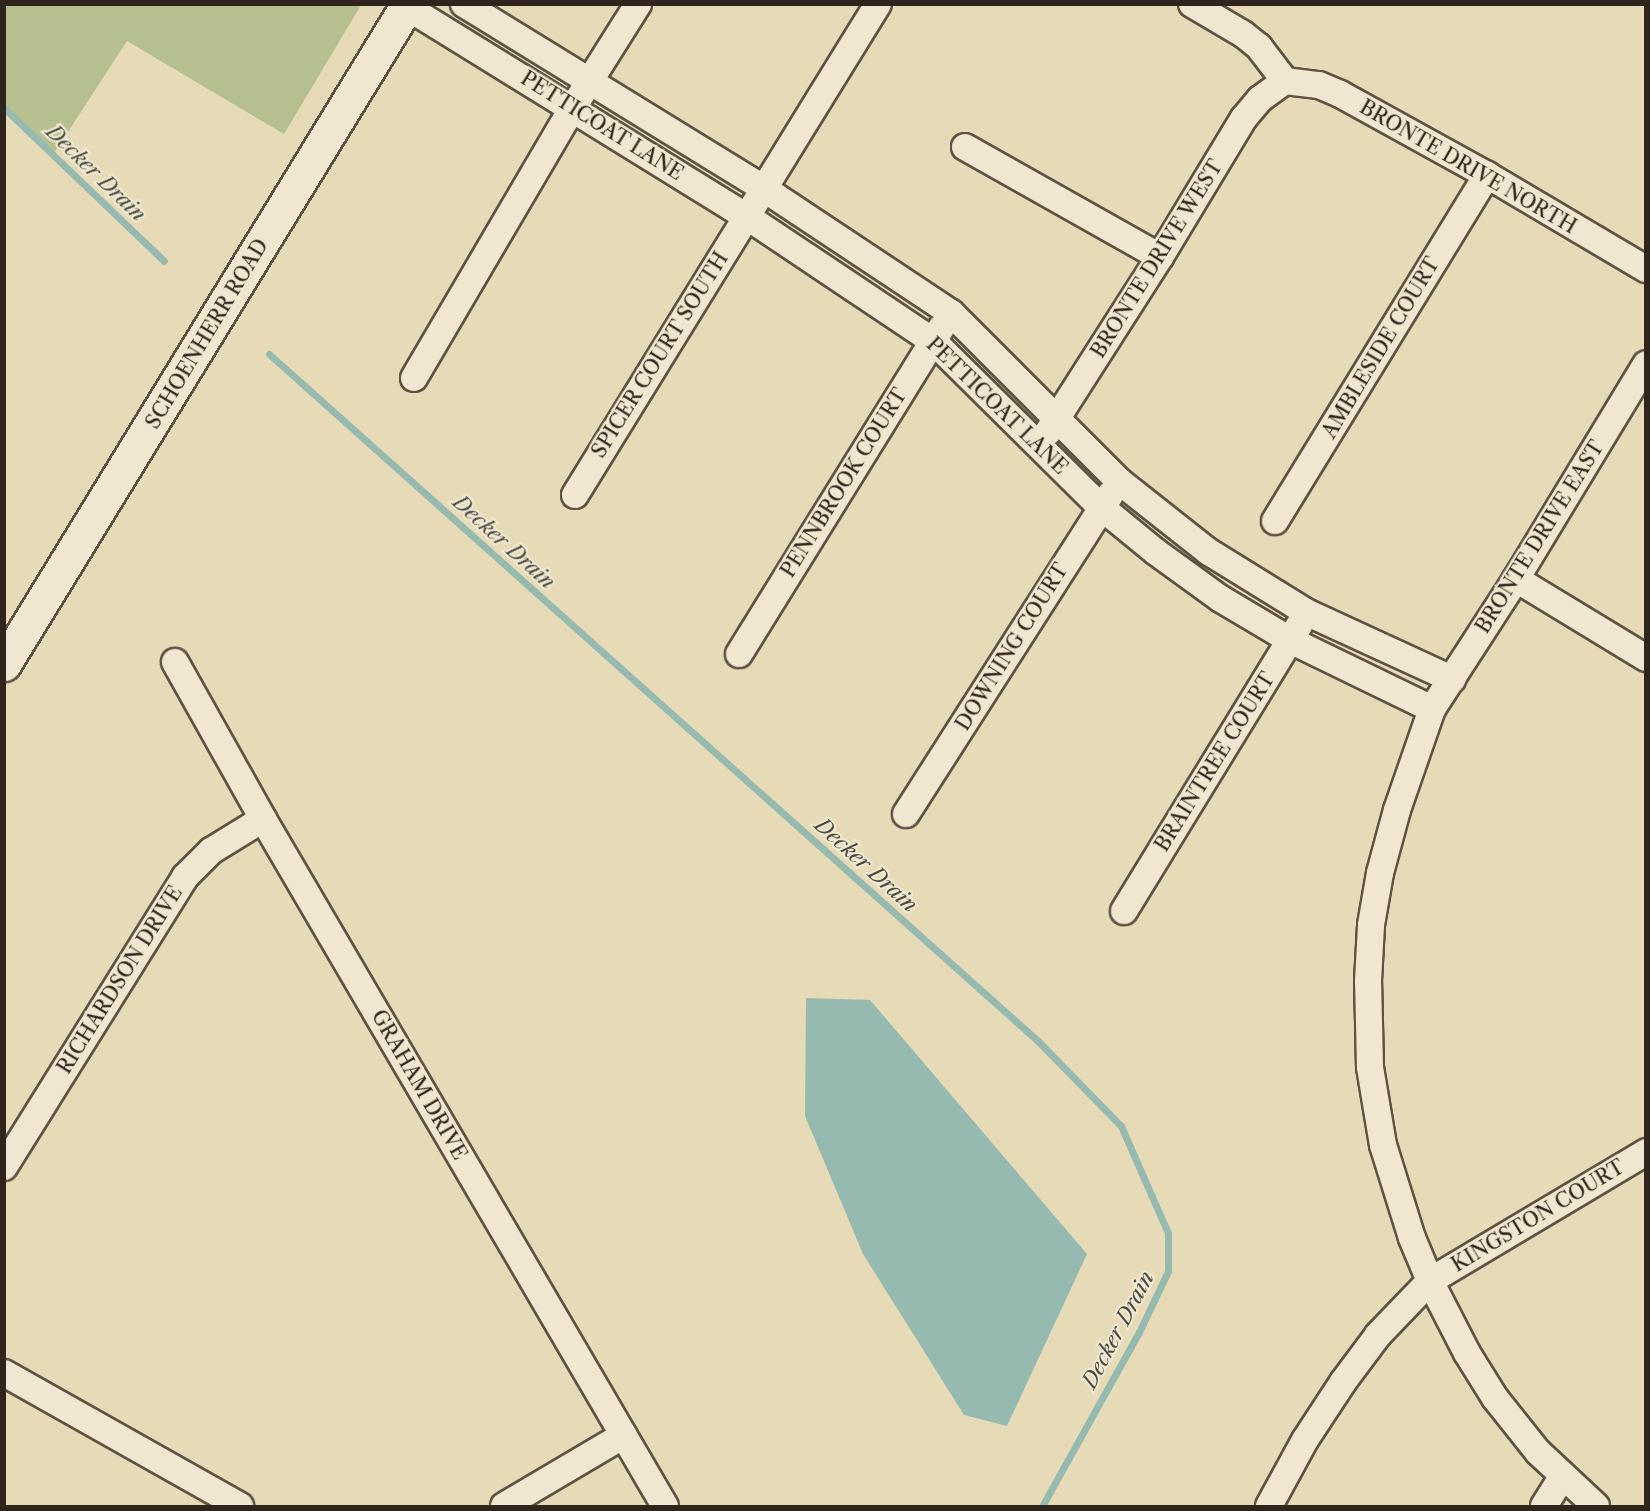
<!DOCTYPE html>
<html>
<head>
<meta charset="utf-8">
<style>
  body { margin:0 }
  #map { position:relative; width:1650px; height:1511px; overflow:hidden; background:#e7dab7; font-family:"Libre Caslon Text",serif }
  div>[style] { position:absolute }
  .green>* { inset:0; background:#b6c08e }
  .water>* { inset:0; background:#97bab0 }
  .stream>* { height:7px; margin:-3.5px; padding:0 3.5px; transform-origin:3.5px; border-radius:3.5px; background:#97bab0 }
  .roads { filter:drop-shadow(2px 0 #5e5244) drop-shadow(-2px 0 #5e5244) drop-shadow(0 2px #5e5244) drop-shadow(0 -2px #5e5244) }
  .street>* { height:26px; margin:-13px; padding:0 13px; transform-origin:13px; border-radius:13px; background:#efe7d0 }
  .secondary>* { height:33px; margin:-16.5px; padding:0 16.5px; transform-origin:16.5px; border-radius:16.5px; background:#efe7d0 }
  span { translate:-50% -50%; white-space:nowrap; text-align:center; line-height:1.15; -webkit-text-stroke:4.5px #efe7d0; paint-order:stroke }
  .street-label { font-size:20px; color:#30251d }
  .water-label { font-size:21px; color:#4a4a42; font-style:italic }
  .frame { position:absolute; inset:0; border:6px solid #30251d; pointer-events:none }
</style>
</head>
<body>
<div id="map">
  <div class="green">
    <i style="clip-path:polygon(4px 5px,5px 4px,361px 5px,284px 134px,127px 41px,53px 155px,5px 108px)"></i>
  </div>
  <div class="water">
    <i style="clip-path:polygon(806px 998px,870px 1000px,1087px 1254px,1007px 1426px,964px 1415px,863px 1254px,805px 1116px)"></i>
  </div>
  <div class="stream">
    <i style="left:4px;top:108px;width:221px;rotate:43.7deg"></i>
    <i style="left:269px;top:354px;width:1031px;rotate:41.78deg"></i>
    <i style="left:1038px;top:1041px;width:119px;rotate:45.7deg"></i>
    <i style="left:1121px;top:1126px;width:117px;rotate:66.3deg"></i>
    <i style="left:1168px;top:1233px;width:38px;rotate:90deg"></i>
    <i style="left:1168px;top:1271px;width:68px;rotate:115.4deg"></i>
    <i style="left:1139px;top:1332px;width:199px;rotate:119.1deg"></i>
  </div>
  <div class="roads">
    <div class="street">
      <i style="left:464px;top:4px;width:351px;rotate:31.6deg"></i>
      <i style="left:763px;top:188px;width:226px;rotate:33.6deg"></i>
      <i style="left:951px;top:313px;width:238px;rotate:45deg"></i>
      <i style="left:1119px;top:481px;width:115px;rotate:38.3deg"></i>
      <i style="left:1209px;top:552px;width:114px;rotate:31.7deg"></i>
      <i style="left:1306px;top:612px;width:161px;rotate:24.7deg"></i>
      <i style="left:1192px;top:4px;width:59px;rotate:30.5deg"></i>
      <i style="left:1243px;top:34px;width:21px;rotate:39deg"></i>
      <i style="left:1259px;top:47px;width:43px;rotate:52.6deg"></i>
      <i style="left:407px;top:7px;width:398px;rotate:31.7deg"></i>
      <i style="left:746px;top:216px;width:225px;rotate:33.8deg"></i>
      <i style="left:933px;top:341px;width:236px;rotate:44.7deg"></i>
      <i style="left:1101px;top:507px;width:71px;rotate:39.3deg"></i>
      <i style="left:1156px;top:552px;width:80px;rotate:35.9deg"></i>
      <i style="left:1221px;top:599px;width:80px;rotate:30.7deg"></i>
      <i style="left:1290px;top:640px;width:158px;rotate:25.9deg"></i>
      <i style="left:1285px;top:81px;width:34px;rotate:7deg"></i>
      <i style="left:1319px;top:85px;width:23px;rotate:23deg"></i>
      <i style="left:1340px;top:94px;width:168px;rotate:28.9deg"></i>
      <i style="left:1487px;top:175px;width:185px;rotate:30.6deg"></i>
      <i style="left:965px;top:147px;width:224px;rotate:29.4deg"></i>
      <i style="left:414px;top:378px;width:312px;rotate:-59.6deg"></i>
      <i style="left:572px;top:109px;width:124px;rotate:-57.8deg"></i>
      <i style="left:1048px;top:432px;width:208px;rotate:-57.4deg"></i>
      <i style="left:1160px;top:257px;width:162px;rotate:-58.9deg"></i>
      <i style="left:1244px;top:118px;width:25px;rotate:-50deg"></i>
      <i style="left:1260px;top:99px;width:31px;rotate:-36deg"></i>
      <i style="left:575px;top:495px;width:577px;rotate:-58.32deg"></i>
      <i style="left:1275px;top:521px;width:406px;rotate:-58.5deg"></i>
      <i style="left:1516px;top:579px;width:152px;rotate:31.3deg"></i>
      <i style="left:739px;top:654px;width:384px;rotate:-58.2deg"></i>
      <i style="left:175px;top:662px;width:180px;rotate:60.7deg"></i>
      <i style="left:263px;top:819px;width:796px;rotate:59.67deg"></i>
      <i style="left:906px;top:814px;width:380px;rotate:-57.4deg"></i>
      <i style="left:1124px;top:911px;width:335px;rotate:-58.5deg"></i>
      <i style="left:4px;top:1167px;width:342px;rotate:-58deg"></i>
      <i style="left:185px;top:877px;width:37px;rotate:-45deg"></i>
      <i style="left:211px;top:851px;width:61px;rotate:-31.6deg"></i>
      <i style="left:4px;top:1373px;width:271px;rotate:29.4deg"></i>
      <i style="left:504px;top:1506px;width:139px;rotate:-30.6deg"></i>
      <i style="left:1269px;top:1506px;width:75px;rotate:-61.4deg"></i>
      <i style="left:1305px;top:1440px;width:69px;rotate:-56.8deg"></i>
      <i style="left:1343px;top:1382px;width:59px;rotate:-53.3deg"></i>
      <i style="left:1378px;top:1335px;width:75px;rotate:-46.1deg"></i>
      <i style="left:1430px;top:1281px;width:252px;rotate:-30.8deg"></i>
      <i style="left:1544px;top:1506px;width:34px;rotate:-58deg"></i>
      <i style="left:1596px;top:1506px;width:79px;rotate:-137deg"></i>
      <i style="left:1538px;top:1452px;width:69px;rotate:-128.5deg"></i>
      <i style="left:1495px;top:1398px;width:53px;rotate:-121.9deg"></i>
      <i style="left:1467px;top:1353px;width:81px;rotate:-117.2deg"></i>
      <i style="left:1430px;top:1281px;width:47px;rotate:-112.7deg"></i>
      <i style="left:1412px;top:1238px;width:97px;rotate:-107.3deg"></i>
      <i style="left:1383px;top:1145px;width:79px;rotate:-99.5deg"></i>
      <i style="left:1370px;top:1067px;width:86px;rotate:-91.3deg"></i>
      <i style="left:1368px;top:981px;width:56px;rotate:-86.9deg"></i>
      <i style="left:1371px;top:925px;width:53px;rotate:-80.2deg"></i>
      <i style="left:1380px;top:873px;width:65px;rotate:-74.9deg"></i>
      <i style="left:1397px;top:810px;width:107px;rotate:-70.9deg"></i>
      <i style="left:1432px;top:709px;width:155px;rotate:-57.1deg"></i>
      <i style="left:1516px;top:579px;width:251px;rotate:-58.8deg"></i>
    </div>
    <div class="secondary">
      <i style="left:4px;top:664px;width:774px;rotate:-58.53deg"></i>
    </div>
  </div>
  <div class="street-label">
    <span style="left:602px;top:126px;rotate:32deg">PETTICOAT LANE</span>
    <span style="left:1468px;top:167px;rotate:30deg">BRONTE DRIVE NORTH</span>
    <span style="left:1157px;top:259px;rotate:-58deg">BRONTE DRIVE WEST</span>
    <span style="left:207px;top:334px;rotate:-59deg">SCHOENHERR ROAD</span>
    <span style="left:1381px;top:348px;rotate:-59deg">AMBLESIDE COURT</span>
    <span style="left:660px;top:355px;rotate:-58deg">SPICER COURT SOUTH</span>
    <span style="left:997px;top:406px;rotate:44deg">PETTICOAT LANE</span>
    <span style="left:844px;top:483px;rotate:-58deg">PENNBROOK COURT</span>
    <span style="left:1540px;top:537px;rotate:-58deg">BRONTE DRIVE EAST</span>
    <span style="left:1012px;top:647px;rotate:-58deg">DOWNING COURT</span>
    <span style="left:1215px;top:762px;rotate:-58deg">BRAINTREE COURT</span>
    <span style="left:120px;top:980px;rotate:-58deg">RICHARDSON DRIVE</span>
    <span style="left:419px;top:1085px;rotate:60deg">GRAHAM DRIVE</span>
    <span style="left:1538px;top:1216px;rotate:-31deg">KINGSTON COURT</span>
  </div>
  <div class="water-label">
    <span style="left:96px;top:173px;rotate:44deg">Decker Drain</span>
    <span style="left:504px;top:542px;rotate:42deg">Decker Drain</span>
    <span style="left:866px;top:865px;rotate:42deg">Decker Drain</span>
    <span style="left:1118px;top:1330px;rotate:-62deg">Decker Drain</span>
  </div>
  <div class="frame"></div>
</div>
</body>
</html>
